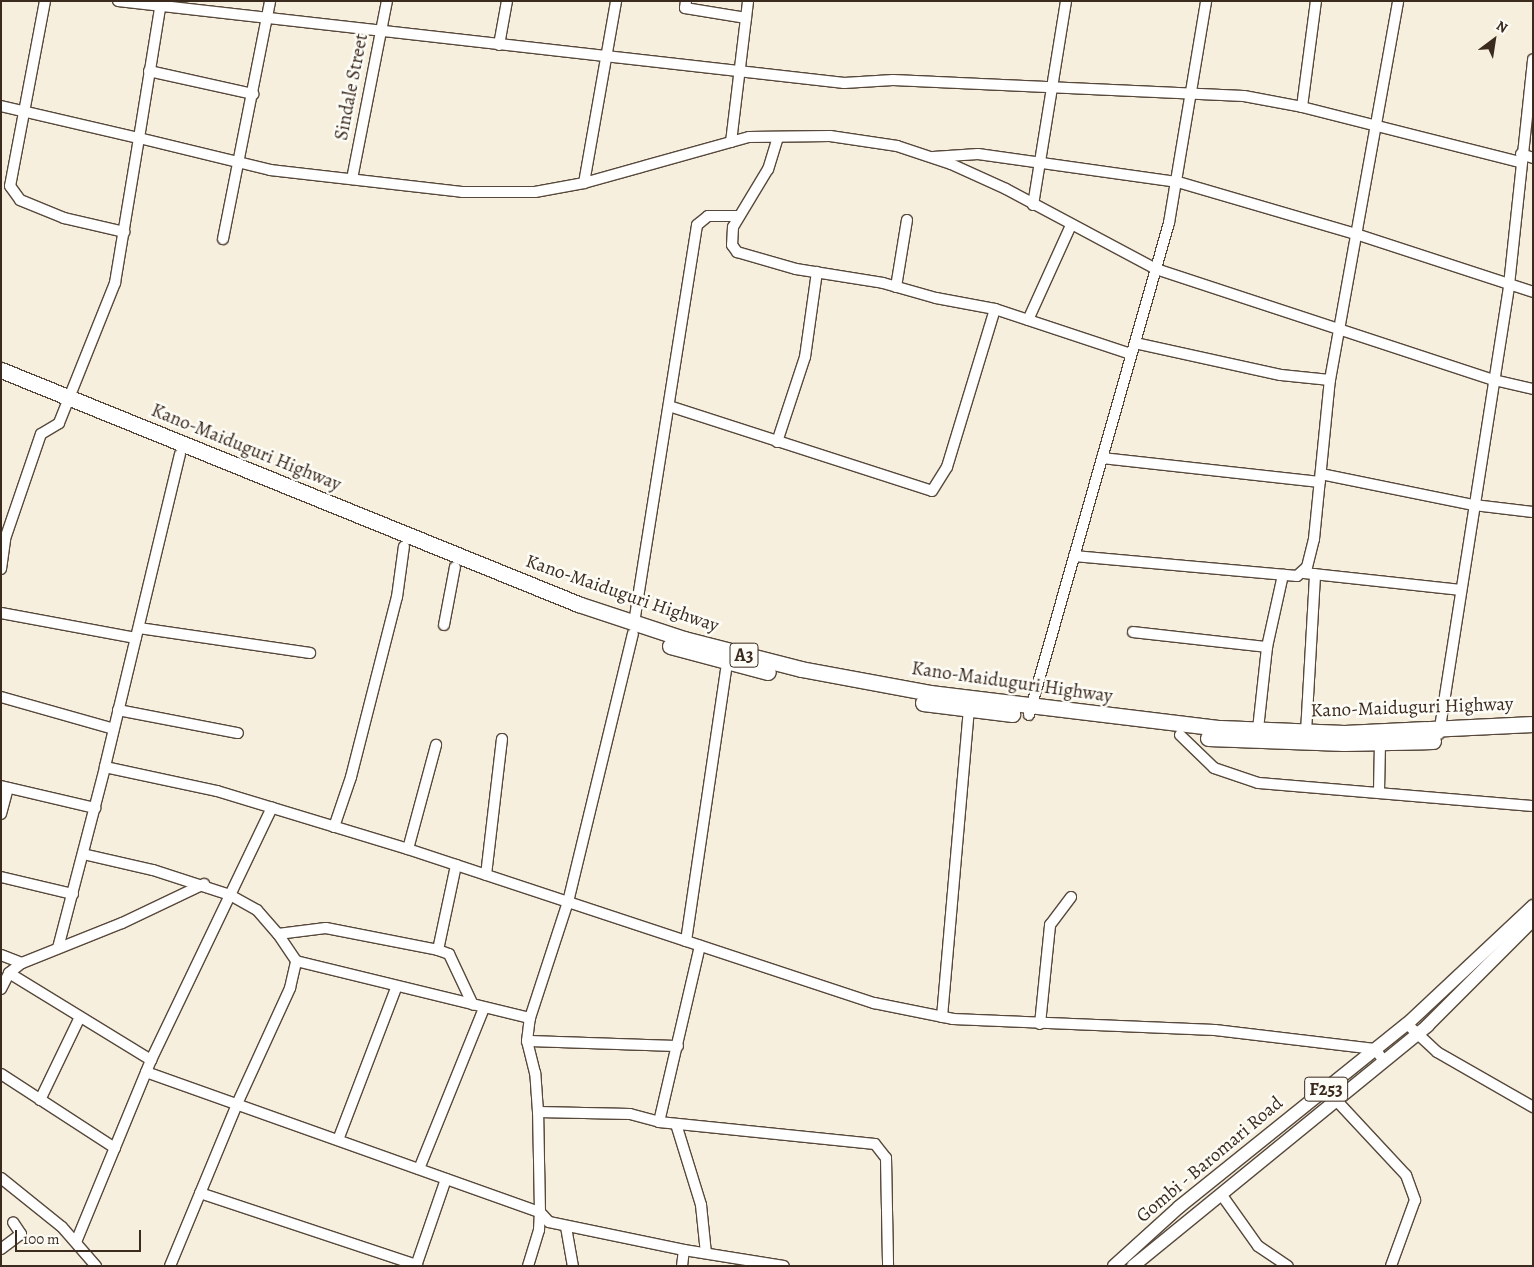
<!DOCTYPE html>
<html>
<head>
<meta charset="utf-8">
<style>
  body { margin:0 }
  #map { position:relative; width:1534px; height:1267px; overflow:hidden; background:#f6efdd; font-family:Alegreya,serif }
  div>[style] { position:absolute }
  .roads { filter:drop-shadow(1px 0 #57483b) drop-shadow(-1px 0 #57483b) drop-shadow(0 1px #57483b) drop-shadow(0 -1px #57483b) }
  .minor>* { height:10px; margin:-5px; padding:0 5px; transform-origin:5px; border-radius:5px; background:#fff }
  .major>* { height:12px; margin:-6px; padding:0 6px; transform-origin:6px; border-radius:6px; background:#fff }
  .highway>* { height:15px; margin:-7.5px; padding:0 7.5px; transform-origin:7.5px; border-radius:7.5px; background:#fff }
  span { translate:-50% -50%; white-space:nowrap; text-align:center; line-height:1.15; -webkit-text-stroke:5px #fdfcf7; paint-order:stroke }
  .shield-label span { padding:1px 4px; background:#fdfcf7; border:1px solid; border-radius:4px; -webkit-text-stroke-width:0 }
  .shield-label { font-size:18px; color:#3b2a1e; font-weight:700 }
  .street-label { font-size:19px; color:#3b2a1e }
  .frame { position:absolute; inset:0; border:2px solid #3b2a1e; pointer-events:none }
  .north { position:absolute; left:1469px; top:15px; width:50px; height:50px; -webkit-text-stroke:4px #fdfcf7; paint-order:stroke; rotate:31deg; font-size:14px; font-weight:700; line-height:20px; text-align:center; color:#3b2a1e }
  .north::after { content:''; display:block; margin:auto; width:18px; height:22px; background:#3b2a1e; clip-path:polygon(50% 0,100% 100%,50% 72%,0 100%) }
  .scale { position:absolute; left:15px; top:1230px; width:126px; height:22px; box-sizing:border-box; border:2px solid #3b2a1e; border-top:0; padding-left:6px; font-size:15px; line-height:18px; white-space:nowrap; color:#3b2a1e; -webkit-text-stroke:4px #fdfcf7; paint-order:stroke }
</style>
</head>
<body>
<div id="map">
  <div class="roads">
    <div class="minor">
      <i style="left:45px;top:1px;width:188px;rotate:100.7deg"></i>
      <i style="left:10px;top:186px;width:17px;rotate:54deg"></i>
      <i style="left:20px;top:200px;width:48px;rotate:22.2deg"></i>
      <i style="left:64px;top:218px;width:62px;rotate:13.1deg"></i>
      <i style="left:118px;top:1px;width:731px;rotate:6.44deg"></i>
      <i style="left:844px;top:83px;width:49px;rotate:-3.5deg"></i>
      <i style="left:893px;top:80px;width:351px;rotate:2.6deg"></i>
      <i style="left:1244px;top:96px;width:59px;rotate:10.7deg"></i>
      <i style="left:1302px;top:107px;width:225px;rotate:14.2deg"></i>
      <i style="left:686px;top:1px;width:7px;rotate:98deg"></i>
      <i style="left:685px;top:8px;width:62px;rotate:9.3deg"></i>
      <i style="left:499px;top:45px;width:45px;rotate:-79.7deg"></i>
      <i style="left:149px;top:71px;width:107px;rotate:12.5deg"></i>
      <i style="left:1px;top:106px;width:142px;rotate:13.1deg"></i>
      <i style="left:139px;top:138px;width:138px;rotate:-80.8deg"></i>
      <i style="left:1302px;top:107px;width:107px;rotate:-82.5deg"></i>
      <i style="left:778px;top:137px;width:34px;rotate:107deg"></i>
      <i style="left:768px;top:169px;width:68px;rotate:121.1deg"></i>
      <i style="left:733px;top:227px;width:18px;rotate:93deg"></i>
      <i style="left:732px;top:245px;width:9px;rotate:54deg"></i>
      <i style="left:737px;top:252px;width:61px;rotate:16.1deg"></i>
      <i style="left:796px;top:269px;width:88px;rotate:9.1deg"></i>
      <i style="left:883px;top:283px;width:55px;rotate:15.8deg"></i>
      <i style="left:936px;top:298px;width:60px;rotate:10.6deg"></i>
      <i style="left:995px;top:309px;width:143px;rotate:18.3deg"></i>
      <i style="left:731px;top:142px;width:142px;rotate:-83.1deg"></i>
      <i style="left:1521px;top:154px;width:13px;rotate:18deg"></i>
      <i style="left:933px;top:157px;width:45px;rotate:-3.8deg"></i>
      <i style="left:978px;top:154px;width:202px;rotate:8deg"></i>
      <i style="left:1178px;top:182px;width:185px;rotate:16.3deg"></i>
      <i style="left:1356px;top:234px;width:186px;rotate:18.1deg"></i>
      <i style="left:352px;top:179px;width:181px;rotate:-78.9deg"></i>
      <i style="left:584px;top:183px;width:185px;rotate:-80deg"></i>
      <i style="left:1033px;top:205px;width:207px;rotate:-80.8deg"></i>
      <i style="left:223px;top:239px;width:243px;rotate:-78.8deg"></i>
      <i style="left:896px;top:287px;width:68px;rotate:-80.7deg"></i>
      <i style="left:1028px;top:320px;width:104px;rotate:-65.6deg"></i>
      <i style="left:1135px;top:343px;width:149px;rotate:12.4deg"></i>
      <i style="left:1281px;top:375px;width:49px;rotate:5.8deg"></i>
      <i style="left:669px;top:406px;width:276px;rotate:17.9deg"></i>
      <i style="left:932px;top:491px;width:28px;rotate:-58deg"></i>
      <i style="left:947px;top:467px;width:165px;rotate:-73.1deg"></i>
      <i style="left:777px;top:442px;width:89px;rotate:-71.8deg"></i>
      <i style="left:805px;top:357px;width:86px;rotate:-82deg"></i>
      <i style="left:180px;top:454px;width:322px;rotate:103.5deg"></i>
      <i style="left:105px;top:767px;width:115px;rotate:12.1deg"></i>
      <i style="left:217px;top:791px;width:200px;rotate:16.9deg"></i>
      <i style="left:408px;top:849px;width:491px;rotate:18.3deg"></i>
      <i style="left:874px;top:1003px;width:81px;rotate:11.4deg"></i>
      <i style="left:953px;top:1019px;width:262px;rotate:2.4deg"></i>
      <i style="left:1215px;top:1030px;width:161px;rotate:6.8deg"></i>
      <i style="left:1375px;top:1049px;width:15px;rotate:53deg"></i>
      <i style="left:1102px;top:458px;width:219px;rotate:6.3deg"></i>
      <i style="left:1321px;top:474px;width:156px;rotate:11.5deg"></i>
      <i style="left:1474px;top:505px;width:59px;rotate:6.8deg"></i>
      <i style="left:1074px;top:556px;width:224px;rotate:5.1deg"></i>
      <i style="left:1297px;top:576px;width:13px;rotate:-42deg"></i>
      <i style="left:1307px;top:567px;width:29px;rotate:-76deg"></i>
      <i style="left:1314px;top:539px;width:160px;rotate:-84.3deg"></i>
      <i style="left:1330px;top:380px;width:385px;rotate:-79.8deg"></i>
      <i style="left:1px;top:569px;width:30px;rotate:-82deg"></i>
      <i style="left:5px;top:539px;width:111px;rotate:-71.1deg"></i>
      <i style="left:41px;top:434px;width:21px;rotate:-31deg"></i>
      <i style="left:59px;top:423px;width:151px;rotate:-68.2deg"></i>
      <i style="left:115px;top:283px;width:147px;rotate:-80.6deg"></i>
      <i style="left:139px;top:138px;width:135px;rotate:13.7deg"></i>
      <i style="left:270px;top:170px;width:193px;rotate:6.5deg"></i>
      <i style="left:462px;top:192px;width:73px"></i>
      <i style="left:535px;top:192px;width:50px;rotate:-10.4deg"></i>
      <i style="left:584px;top:183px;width:171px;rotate:-15.6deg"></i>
      <i style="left:749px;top:137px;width:81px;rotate:-0.7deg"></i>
      <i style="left:830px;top:136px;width:68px;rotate:8.5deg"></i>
      <i style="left:897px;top:146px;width:57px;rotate:18.4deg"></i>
      <i style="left:951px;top:164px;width:60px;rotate:24.4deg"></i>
      <i style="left:1006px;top:189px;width:170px;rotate:28.1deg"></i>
      <i style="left:1156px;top:269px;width:356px;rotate:18.2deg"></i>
      <i style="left:1494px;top:380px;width:40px;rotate:13deg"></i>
      <i style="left:1304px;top:573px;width:158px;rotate:6.2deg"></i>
      <i style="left:1px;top:613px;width:137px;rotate:10.5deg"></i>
      <i style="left:634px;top:623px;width:403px;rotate:-81deg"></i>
      <i style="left:697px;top:225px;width:14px;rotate:-39deg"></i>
      <i style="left:708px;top:216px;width:31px"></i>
      <i style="left:444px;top:625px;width:59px;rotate:-79.3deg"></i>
      <i style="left:139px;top:628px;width:173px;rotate:8.3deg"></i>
      <i style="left:1133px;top:632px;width:135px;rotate:6.4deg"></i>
      <i style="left:1px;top:697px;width:117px;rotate:15.8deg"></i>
      <i style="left:118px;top:710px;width:122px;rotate:10.9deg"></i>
      <i style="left:1029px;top:715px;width:512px;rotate:-74.12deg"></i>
      <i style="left:1169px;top:223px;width:225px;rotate:-80.5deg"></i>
      <i style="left:1258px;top:729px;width:82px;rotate:-83.7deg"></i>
      <i style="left:1267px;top:647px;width:74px;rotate:-77.5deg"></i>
      <i style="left:1306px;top:732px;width:158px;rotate:-86.7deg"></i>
      <i style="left:1439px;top:734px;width:454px;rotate:-81.1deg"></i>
      <i style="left:1509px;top:285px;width:227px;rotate:-83.9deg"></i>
      <i style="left:1180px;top:735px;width:47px;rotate:44.1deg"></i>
      <i style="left:1214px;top:768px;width:46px;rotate:18.8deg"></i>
      <i style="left:1258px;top:783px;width:276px;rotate:4.8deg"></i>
      <i style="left:1px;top:786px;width:97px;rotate:13.2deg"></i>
      <i style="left:1379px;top:791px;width:48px;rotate:-88.8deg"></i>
      <i style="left:1px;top:814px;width:27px;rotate:-75deg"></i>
      <i style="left:334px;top:827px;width:53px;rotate:-71.2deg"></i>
      <i style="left:351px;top:777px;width:186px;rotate:-75.7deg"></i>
      <i style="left:397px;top:597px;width:51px;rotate:-82.2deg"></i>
      <i style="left:408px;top:849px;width:108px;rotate:-74.9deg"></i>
      <i style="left:83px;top:854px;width:72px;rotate:12.9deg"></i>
      <i style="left:153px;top:870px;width:81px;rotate:18deg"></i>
      <i style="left:230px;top:895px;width:31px;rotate:29deg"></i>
      <i style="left:257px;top:910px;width:32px;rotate:49deg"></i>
      <i style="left:278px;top:934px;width:32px;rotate:56deg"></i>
      <i style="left:296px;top:961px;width:241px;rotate:13.7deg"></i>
      <i style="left:486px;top:875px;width:137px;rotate:-83.3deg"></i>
      <i style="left:1px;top:877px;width:74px;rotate:13.3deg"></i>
      <i style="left:278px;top:934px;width:48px;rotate:-7.1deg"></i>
      <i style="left:326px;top:928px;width:114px;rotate:11.1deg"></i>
      <i style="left:438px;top:950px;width:12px;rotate:20deg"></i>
      <i style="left:449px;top:954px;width:56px;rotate:64.8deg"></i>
      <i style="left:686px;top:941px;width:282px;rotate:-81.6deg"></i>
      <i style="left:58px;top:948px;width:187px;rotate:-75.4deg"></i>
      <i style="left:438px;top:950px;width:87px;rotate:-78deg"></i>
      <i style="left:1px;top:955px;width:22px;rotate:21deg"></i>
      <i style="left:9px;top:973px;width:167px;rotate:31.5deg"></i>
      <i style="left:1px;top:989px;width:18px;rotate:-63deg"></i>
      <i style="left:9px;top:973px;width:16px;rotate:-38deg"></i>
      <i style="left:22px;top:963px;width:108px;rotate:-21.8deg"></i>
      <i style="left:122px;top:923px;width:91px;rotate:-25.4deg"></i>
      <i style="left:942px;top:1017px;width:309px;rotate:-85deg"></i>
      <i style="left:1040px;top:1024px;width:100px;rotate:-84.2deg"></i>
      <i style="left:1050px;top:925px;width:35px;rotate:-53deg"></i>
      <i style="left:1407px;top:1024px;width:41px;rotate:43deg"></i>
      <i style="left:1437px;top:1052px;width:111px;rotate:29.8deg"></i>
      <i style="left:527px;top:1041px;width:151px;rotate:1.9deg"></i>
      <i style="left:146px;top:1072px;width:418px;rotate:19.6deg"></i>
      <i style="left:540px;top:1212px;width:13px;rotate:48deg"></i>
      <i style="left:549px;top:1222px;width:138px;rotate:11.7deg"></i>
      <i style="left:684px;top:1250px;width:101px;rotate:9.1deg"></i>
      <i style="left:1px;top:1074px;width:136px;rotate:33deg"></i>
      <i style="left:40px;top:1100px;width:92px;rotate:-64.3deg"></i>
      <i style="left:1336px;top:1100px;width:103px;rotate:47deg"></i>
      <i style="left:1406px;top:1175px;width:27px;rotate:70deg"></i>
      <i style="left:1415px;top:1200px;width:70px;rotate:110deg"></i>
      <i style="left:538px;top:1112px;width:92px;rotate:1.2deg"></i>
      <i style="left:630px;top:1114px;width:30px;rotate:15deg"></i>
      <i style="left:659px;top:1122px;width:217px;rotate:5.8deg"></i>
      <i style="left:875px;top:1144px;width:18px;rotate:52deg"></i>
      <i style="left:886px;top:1158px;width:108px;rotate:88.9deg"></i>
      <i style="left:659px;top:1122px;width:181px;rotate:-76.9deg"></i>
      <i style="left:676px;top:1124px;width:85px;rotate:72.8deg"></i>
      <i style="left:701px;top:1205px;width:48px;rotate:84.1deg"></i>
      <i style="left:338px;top:1140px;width:163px;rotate:-69.1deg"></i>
      <i style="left:419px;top:1169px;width:174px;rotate:-68deg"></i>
      <i style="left:1px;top:1178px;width:78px;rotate:38.8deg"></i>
      <i style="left:62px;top:1227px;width:52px;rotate:48.9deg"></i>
      <i style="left:200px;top:1193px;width:229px;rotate:18.4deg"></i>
      <i style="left:1221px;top:1194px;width:64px;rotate:54.6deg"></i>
      <i style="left:1258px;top:1246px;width:36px;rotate:34deg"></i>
      <i style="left:566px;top:1227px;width:40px;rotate:80deg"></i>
      <i style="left:76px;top:1242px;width:197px;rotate:-67.6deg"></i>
      <i style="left:151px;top:1060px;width:280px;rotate:-64.4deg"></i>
      <i style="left:1px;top:1249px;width:25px;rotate:-37deg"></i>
      <i style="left:21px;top:1234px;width:14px;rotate:-124deg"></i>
      <i style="left:170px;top:1266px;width:175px;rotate:-67.5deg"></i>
      <i style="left:237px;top:1104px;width:128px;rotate:-65.4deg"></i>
      <i style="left:290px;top:988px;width:28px;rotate:-77deg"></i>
      <i style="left:416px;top:1266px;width:92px;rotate:-71deg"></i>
      <i style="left:528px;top:1266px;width:38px;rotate:-73deg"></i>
      <i style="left:539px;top:1230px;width:18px;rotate:-87deg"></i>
      <i style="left:540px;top:1212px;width:100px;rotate:-91.1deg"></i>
      <i style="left:538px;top:1112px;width:39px;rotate:-94deg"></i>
      <i style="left:535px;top:1073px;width:33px;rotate:-104deg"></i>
      <i style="left:527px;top:1041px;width:23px;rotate:-83deg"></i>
      <i style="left:530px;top:1018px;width:122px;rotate:-71.9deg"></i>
      <i style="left:568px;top:902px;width:276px;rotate:-76.4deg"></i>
      <i style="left:682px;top:1266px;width:16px;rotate:-83deg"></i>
    </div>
    <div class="major">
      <i style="left:1114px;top:1266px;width:88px;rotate:-42.2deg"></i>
      <i style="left:1179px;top:1207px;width:292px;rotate:-38.8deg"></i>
      <i style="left:1407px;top:1024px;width:173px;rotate:-43.1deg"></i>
      <i style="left:1133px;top:1266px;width:380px;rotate:-39.2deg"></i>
      <i style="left:1427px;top:1026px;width:150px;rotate:-45deg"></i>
    </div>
    <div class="highway">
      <i style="left:1px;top:370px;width:623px;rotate:22.07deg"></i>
      <i style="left:578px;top:604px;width:112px;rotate:18.3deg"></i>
      <i style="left:684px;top:639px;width:121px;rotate:14.4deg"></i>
      <i style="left:801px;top:669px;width:131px;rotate:10.5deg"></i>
      <i style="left:930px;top:693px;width:292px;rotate:6.9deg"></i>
      <i style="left:1220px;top:728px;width:124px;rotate:2.3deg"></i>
      <i style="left:1344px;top:733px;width:189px;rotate:-2.7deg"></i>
      <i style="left:670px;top:646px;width:101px;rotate:14.9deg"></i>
      <i style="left:923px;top:703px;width:90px;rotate:7deg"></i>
      <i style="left:1208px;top:738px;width:136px;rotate:2.1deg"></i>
      <i style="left:1344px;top:743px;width:89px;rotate:-1.3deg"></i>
    </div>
  </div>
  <div class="shield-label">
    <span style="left:744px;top:655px">A3</span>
    <span style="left:1326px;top:1089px">F253</span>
  </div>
  <div class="street-label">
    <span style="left:352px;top:87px;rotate:-79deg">Sindale Street</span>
    <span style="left:246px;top:448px;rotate:22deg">Kano-Maiduguri Highway</span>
    <span style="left:622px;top:594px;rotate:19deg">Kano-Maiduguri Highway</span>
    <span style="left:1012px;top:683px;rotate:8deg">Kano-Maiduguri Highway</span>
    <span style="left:1412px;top:708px;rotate:-2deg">Kano-Maiduguri Highway</span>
    <span style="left:1210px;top:1160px;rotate:-40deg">Gombi - Baromari Road</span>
  </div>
  <div class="frame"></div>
  <div class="north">N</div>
  <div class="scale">100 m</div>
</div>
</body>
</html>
